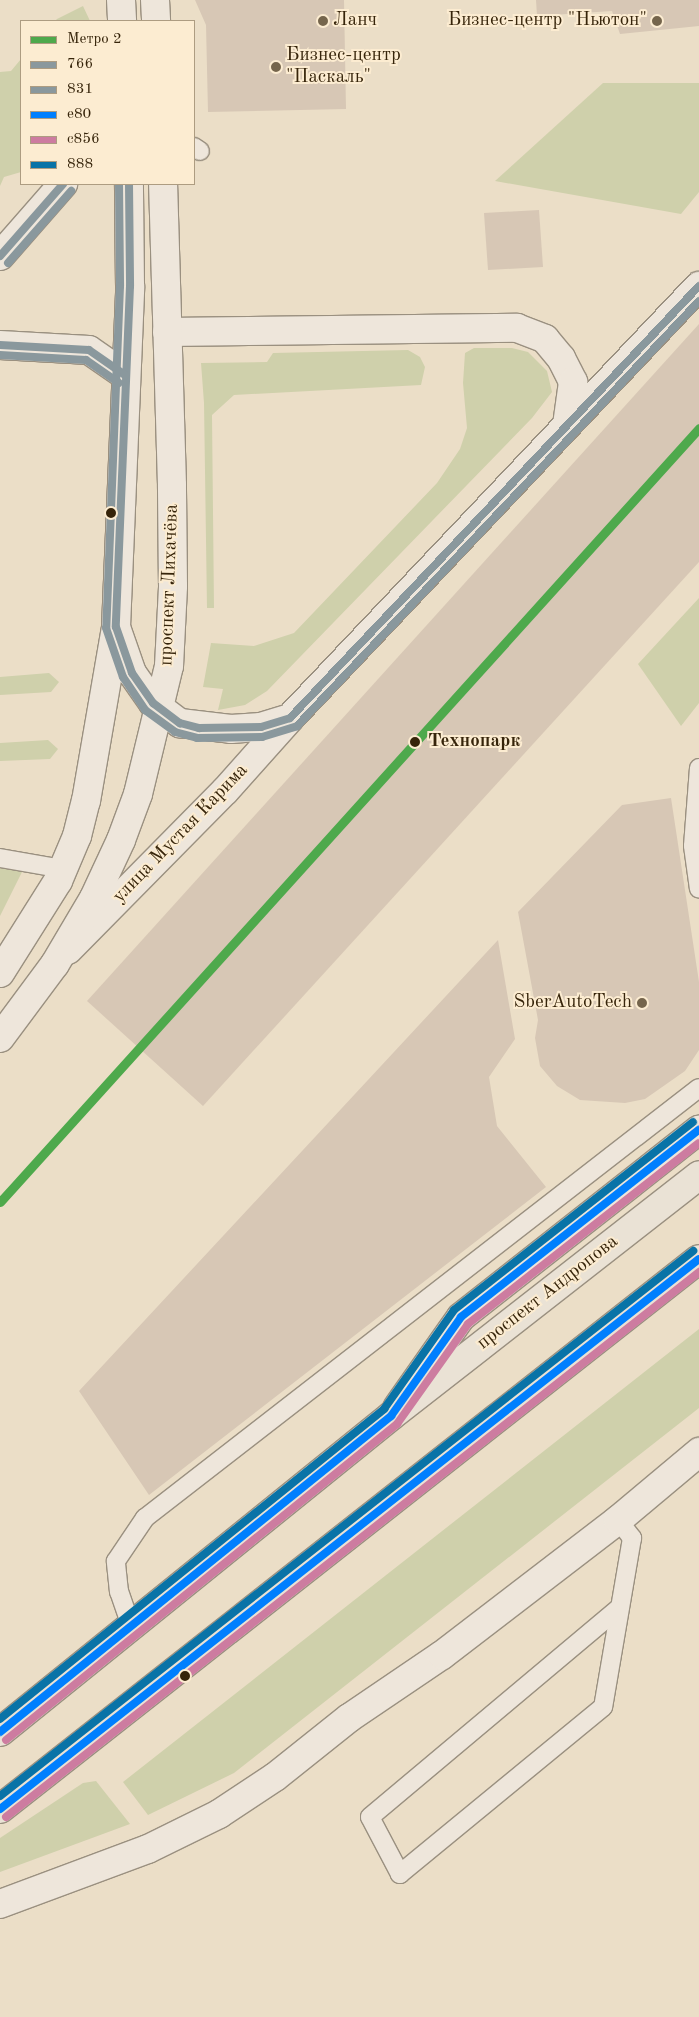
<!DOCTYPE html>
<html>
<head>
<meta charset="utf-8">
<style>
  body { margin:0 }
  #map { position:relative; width:699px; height:2017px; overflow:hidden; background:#ebdec7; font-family:"Old Standard TT",serif }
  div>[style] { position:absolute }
  .green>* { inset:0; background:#cfd0ab }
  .building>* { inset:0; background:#d7c7b5 }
  .roads { filter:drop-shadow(1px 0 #9a9080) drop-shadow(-1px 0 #9a9080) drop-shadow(0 1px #9a9080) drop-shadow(0 -1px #9a9080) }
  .service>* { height:18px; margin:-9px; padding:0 9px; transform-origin:9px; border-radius:9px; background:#eee6db }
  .minor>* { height:28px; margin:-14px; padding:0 14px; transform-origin:14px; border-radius:14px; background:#eee6db }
  .tertiary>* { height:28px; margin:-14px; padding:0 14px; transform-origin:14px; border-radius:14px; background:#eee6db }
  .primary>* { height:28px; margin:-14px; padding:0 14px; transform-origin:14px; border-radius:14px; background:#eae2d5 }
  .bus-1>* { height:8px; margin:-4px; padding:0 4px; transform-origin:4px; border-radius:4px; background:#8a989d }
  .bus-2>* { height:8px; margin:-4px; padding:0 4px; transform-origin:4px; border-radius:4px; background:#8a989d }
  .bus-3>* { height:8px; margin:-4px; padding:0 4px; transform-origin:4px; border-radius:4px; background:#007ffe }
  .bus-4>* { height:8px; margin:-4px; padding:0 4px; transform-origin:4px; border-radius:4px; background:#cd7ca0 }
  .bus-5>* { height:8px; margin:-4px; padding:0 4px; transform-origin:4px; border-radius:4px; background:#0973a7 }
  .metro-1>* { height:9px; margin:-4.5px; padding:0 4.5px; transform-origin:4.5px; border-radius:4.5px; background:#4ea94c }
  .dots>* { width:14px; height:14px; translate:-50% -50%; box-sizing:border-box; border:2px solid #fcecd1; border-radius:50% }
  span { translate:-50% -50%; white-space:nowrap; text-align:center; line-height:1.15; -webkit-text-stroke:4px #fcecd1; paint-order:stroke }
  .poi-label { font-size:19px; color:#36240a }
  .left { translate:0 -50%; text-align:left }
  .right { translate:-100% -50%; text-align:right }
  .street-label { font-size:19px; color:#36240a }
  .stop-label { font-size:19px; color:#36240a; font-weight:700 }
  .legend { position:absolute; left:20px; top:20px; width:175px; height:165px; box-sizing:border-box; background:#fcecd1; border:1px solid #ad9c81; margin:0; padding:6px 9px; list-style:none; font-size:15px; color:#36240a }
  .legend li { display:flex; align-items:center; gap:10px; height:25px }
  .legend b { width:25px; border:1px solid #ad9c81 }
</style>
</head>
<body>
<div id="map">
  <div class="green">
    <i style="clip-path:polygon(83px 6px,90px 21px,55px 21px,57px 19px)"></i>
    <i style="clip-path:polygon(21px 59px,21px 172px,4px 177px,0 186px,0 72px,11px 71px)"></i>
    <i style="clip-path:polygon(603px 83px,699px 83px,699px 192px,681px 214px,495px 181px)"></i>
    <i style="clip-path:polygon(474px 348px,512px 348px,528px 352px,547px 371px,552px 392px,532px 418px,267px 691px,245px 705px,218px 710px,223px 689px,203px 687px,211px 643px,254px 646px,294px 633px,437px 483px,460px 449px,467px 428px,463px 383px,465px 353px)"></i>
    <i style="clip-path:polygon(408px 350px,420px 357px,425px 367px,421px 385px,234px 395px,212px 415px,214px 608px,207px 608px,204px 403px,201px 363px,267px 362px,273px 353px)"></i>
    <i style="clip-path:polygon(699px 598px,699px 703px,681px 726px,638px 664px)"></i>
    <i style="clip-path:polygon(49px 673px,59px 682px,51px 692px,0 695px,0 677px)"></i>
    <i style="clip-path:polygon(48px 740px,58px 749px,50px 759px,0 761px,0 743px)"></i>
    <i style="clip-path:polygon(0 864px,24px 868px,0 916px)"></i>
    <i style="clip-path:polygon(699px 1329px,699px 1408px,234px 1773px,148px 1815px,123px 1782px)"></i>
    <i style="clip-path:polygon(96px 1781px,130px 1824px,0 1872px,0 1838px,83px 1783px)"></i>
  </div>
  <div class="building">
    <i style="clip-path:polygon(195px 0,344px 0,346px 109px,208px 112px,206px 25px)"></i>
    <i style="clip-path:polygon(536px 0,699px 0,699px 26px,620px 34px,612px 11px,537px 16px)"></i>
    <i style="clip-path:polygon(539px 210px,543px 267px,488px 270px,484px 213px)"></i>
    <i style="clip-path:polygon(699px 324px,699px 562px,203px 1106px,87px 1001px)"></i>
    <i style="clip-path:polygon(671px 798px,699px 982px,699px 1050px,685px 1071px,645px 1099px,625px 1103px,580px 1100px,557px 1086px,540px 1066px,535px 1038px,538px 1020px,518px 912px,622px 805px)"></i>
    <i style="clip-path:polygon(498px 940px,515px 1039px,489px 1077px,497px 1126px,546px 1187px,149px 1495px,79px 1391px)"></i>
  </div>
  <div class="roads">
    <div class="service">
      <i style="left:194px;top:147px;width:7px;rotate:34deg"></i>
      <i style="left:699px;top:768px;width:78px;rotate:94.4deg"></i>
      <i style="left:693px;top:846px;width:43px;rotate:82.1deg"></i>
      <i style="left:0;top:858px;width:64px;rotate:9.9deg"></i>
      <i style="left:618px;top:1520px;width:23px;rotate:52deg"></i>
      <i style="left:632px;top:1538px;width:171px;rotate:99.7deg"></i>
      <i style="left:603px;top:1707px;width:263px;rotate:140.6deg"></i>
      <i style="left:400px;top:1874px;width:64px;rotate:-117.8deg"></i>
      <i style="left:370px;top:1817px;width:326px;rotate:-40deg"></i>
      <i style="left:131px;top:1626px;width:36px;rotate:-109deg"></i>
      <i style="left:119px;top:1592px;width:31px;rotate:-96deg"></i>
      <i style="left:116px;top:1561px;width:52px;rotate:-56deg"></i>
      <i style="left:145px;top:1518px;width:701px;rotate:-37.82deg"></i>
    </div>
    <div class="minor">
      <i style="left:0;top:256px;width:96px;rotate:-48.8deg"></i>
      <i style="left:167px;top:332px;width:350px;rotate:-0.7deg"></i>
      <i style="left:517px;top:328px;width:30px;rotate:21deg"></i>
      <i style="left:545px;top:339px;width:25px;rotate:50deg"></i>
      <i style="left:561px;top:358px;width:27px;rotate:63deg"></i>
      <i style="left:573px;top:382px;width:43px;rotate:97.9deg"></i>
      <i style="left:0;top:345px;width:89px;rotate:3.2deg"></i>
      <i style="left:89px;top:350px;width:44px;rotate:34.8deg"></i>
      <i style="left:116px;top:627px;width:49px;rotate:70.8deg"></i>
      <i style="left:132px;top:673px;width:37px;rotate:55deg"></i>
      <i style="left:153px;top:703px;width:34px;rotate:37deg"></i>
      <i style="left:180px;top:723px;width:51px;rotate:6.7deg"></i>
      <i style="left:231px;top:729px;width:30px;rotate:-4deg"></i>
      <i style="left:261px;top:727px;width:30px;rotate:-17deg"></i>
      <i style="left:68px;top:950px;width:223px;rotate:-45.4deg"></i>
      <i style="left:225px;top:791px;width:98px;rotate:-48.3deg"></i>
      <i style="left:290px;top:718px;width:595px;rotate:-46.57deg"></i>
      <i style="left:397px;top:1408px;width:111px;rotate:-54.9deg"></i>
      <i style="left:461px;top:1317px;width:303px;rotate:-38.2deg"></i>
    </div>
    <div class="tertiary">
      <i style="left:121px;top:0;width:21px;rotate:87deg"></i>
      <i style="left:155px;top:0;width:21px;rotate:87deg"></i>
      <i style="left:0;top:973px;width:109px;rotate:-57.8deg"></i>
      <i style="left:58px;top:881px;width:49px;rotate:-67.1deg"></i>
      <i style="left:77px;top:836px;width:36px;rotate:-76deg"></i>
      <i style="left:86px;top:801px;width:177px;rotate:-80.2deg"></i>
      <i style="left:116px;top:627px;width:341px;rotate:-87.6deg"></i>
      <i style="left:130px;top:286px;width:102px;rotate:-90.6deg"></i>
      <i style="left:0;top:1038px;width:92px;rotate:-53.4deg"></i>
      <i style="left:55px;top:964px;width:77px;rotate:-59.4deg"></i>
      <i style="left:94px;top:898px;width:64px;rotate:-65deg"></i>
      <i style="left:121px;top:840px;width:49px;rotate:-69.7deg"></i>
      <i style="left:138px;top:794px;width:132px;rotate:-76.4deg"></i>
      <i style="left:169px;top:666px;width:80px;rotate:-87.1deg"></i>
      <i style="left:173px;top:586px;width:101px;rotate:-90.6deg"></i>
      <i style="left:172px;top:485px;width:301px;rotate:-91.7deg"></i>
      <i style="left:0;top:1904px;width:158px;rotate:-20.4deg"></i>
      <i style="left:148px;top:1849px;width:79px;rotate:-26.2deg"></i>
      <i style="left:219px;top:1814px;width:67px;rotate:-33.5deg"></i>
      <i style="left:275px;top:1777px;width:95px;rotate:-38.6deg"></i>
      <i style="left:349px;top:1718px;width:112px;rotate:-34.1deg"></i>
      <i style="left:442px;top:1655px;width:222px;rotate:-37.5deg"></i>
      <i style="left:618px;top:1520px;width:106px;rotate:-40deg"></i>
    </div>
    <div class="primary">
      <i style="left:0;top:1732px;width:503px;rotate:-38.94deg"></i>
      <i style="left:391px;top:1416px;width:391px;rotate:-38deg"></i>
      <i style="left:0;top:1809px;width:889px;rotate:-38.2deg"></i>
    </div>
  </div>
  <div class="bus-1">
    <i style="left:129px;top:184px;width:102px;rotate:89.4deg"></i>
    <i style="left:130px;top:286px;width:341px;rotate:92.4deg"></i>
    <i style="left:116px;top:627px;width:49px;rotate:70.8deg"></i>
    <i style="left:132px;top:673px;width:37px;rotate:55deg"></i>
    <i style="left:153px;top:703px;width:34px;rotate:37deg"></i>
    <i style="left:180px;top:723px;width:20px;rotate:15deg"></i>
    <i style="left:199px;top:728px;width:62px;rotate:-0.9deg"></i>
    <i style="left:261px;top:727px;width:30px;rotate:-17deg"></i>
    <i style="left:290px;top:718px;width:595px;rotate:-46.57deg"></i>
    <i style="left:0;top:256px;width:96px;rotate:-48.8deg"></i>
    <i style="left:0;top:345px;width:89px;rotate:3.2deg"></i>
    <i style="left:89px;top:350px;width:44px;rotate:34.8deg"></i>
  </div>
  <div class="bus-2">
    <i style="left:119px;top:184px;width:102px;rotate:89.4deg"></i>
    <i style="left:120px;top:286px;width:342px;rotate:92.3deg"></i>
    <i style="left:106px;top:628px;width:52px;rotate:70.9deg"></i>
    <i style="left:123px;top:677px;width:40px;rotate:56deg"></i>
    <i style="left:145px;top:710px;width:37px;rotate:36deg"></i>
    <i style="left:175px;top:732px;width:23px;rotate:15deg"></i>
    <i style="left:197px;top:738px;width:65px;rotate:-0.9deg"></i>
    <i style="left:262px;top:737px;width:37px;rotate:-17deg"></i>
    <i style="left:297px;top:726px;width:585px;rotate:-46.59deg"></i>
    <i style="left:8px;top:263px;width:96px;rotate:-48.8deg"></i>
    <i style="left:0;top:355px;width:86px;rotate:3.3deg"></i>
    <i style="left:86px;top:360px;width:40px;rotate:34.9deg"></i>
  </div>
  <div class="bus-3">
    <i style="left:0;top:1732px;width:503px;rotate:-38.94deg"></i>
    <i style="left:391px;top:1416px;width:121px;rotate:-54.7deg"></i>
    <i style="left:461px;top:1317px;width:303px;rotate:-38.2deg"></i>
    <i style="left:0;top:1809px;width:889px;rotate:-38.2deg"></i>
  </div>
  <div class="bus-4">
    <i style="left:6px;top:1740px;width:503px;rotate:-38.94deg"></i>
    <i style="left:397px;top:1424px;width:123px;rotate:-54.6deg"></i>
    <i style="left:468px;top:1324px;width:293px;rotate:-38.1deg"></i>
    <i style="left:6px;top:1817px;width:882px;rotate:-38.18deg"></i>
  </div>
  <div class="bus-5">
    <i style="left:0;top:1719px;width:494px;rotate:-38.9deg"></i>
    <i style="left:384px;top:1409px;width:121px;rotate:-54.7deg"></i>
    <i style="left:454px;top:1310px;width:304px;rotate:-38.2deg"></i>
    <i style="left:0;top:1796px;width:882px;rotate:-38.18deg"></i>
  </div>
  <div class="metro-1">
    <i style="left:0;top:1202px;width:1043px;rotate:-47.91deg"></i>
  </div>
  <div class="dots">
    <i style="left:323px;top:21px;background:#75654c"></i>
    <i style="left:657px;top:21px;background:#75654c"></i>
    <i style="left:276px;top:67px;background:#75654c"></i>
    <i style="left:111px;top:513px;background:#36240a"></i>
    <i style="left:415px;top:742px;background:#36240a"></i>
    <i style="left:642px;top:1003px;background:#75654c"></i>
    <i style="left:185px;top:1676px;background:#36240a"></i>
  </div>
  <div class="poi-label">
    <span class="left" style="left:333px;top:21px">Ланч</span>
    <span class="right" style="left:647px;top:21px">Бизнес-центр "Ньютон"</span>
    <span class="left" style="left:286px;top:67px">Бизнес-центр<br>"Паскаль"</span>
    <span class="right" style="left:632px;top:1003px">SberAutoTech</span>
  </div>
  <div class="street-label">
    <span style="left:170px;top:585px;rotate:-88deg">проспект Лихачёва</span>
    <span style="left:181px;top:834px;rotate:-46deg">улица Мустая Карима</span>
    <span style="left:548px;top:1293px;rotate:-38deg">проспект Андропова</span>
  </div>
  <div class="stop-label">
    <span class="left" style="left:428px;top:742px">Технопарк</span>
  </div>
  <ul class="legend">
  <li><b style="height:6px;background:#4ea94c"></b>Метро 2</li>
  <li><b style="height:6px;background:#8a989d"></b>766</li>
  <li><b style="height:6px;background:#8a989d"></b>831</li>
  <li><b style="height:6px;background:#007ffe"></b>е80</li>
  <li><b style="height:6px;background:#cd7ca0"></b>с856</li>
  <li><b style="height:6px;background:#0973a7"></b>888</li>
  </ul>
</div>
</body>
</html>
